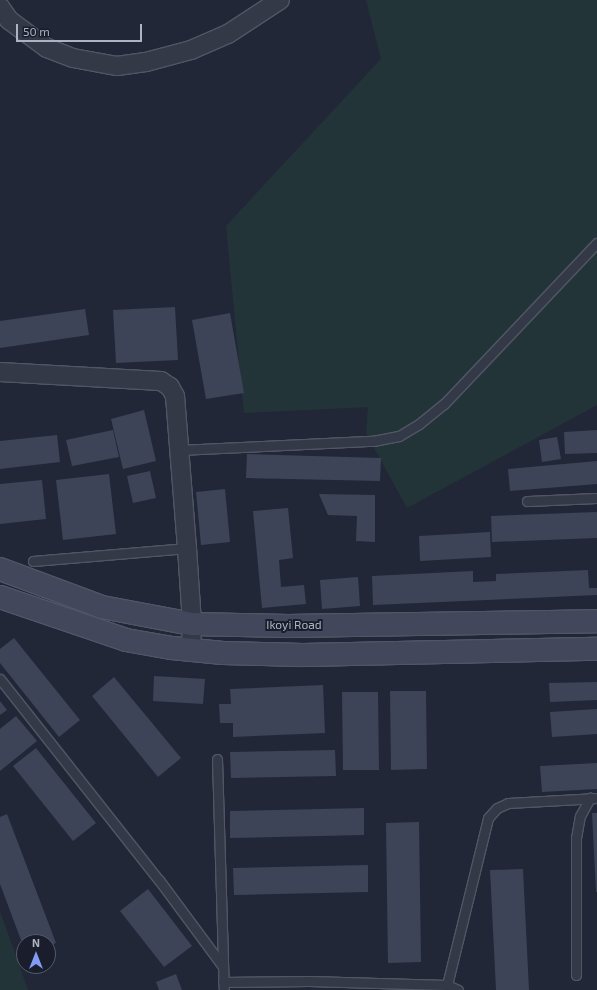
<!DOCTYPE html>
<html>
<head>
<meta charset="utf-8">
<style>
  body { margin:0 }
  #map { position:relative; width:597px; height:990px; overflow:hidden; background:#212737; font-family:"Exo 2",sans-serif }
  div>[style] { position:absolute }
  .green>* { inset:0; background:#233439 }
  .building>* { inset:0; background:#3d4457 }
  .roads { filter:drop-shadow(1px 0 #515665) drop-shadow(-1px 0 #515665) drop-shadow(0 1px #515665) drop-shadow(0 -1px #515665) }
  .service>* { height:9px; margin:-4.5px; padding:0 4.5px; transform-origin:4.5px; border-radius:4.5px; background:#343948 }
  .minor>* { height:18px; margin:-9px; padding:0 9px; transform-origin:9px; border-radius:9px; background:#343948 }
  .secondary>* { height:22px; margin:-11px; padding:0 11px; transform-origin:11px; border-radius:11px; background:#42475b }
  span { translate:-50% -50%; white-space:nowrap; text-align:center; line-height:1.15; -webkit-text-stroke:4px #1a1e2c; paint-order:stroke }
  .street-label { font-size:12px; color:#aeb3c4 }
  .north { position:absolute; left:16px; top:934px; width:40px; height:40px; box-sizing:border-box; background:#1a1e2c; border:1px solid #555a69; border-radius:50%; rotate:0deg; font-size:11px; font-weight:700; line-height:16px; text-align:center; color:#aeb3c4 }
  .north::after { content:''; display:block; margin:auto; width:14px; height:18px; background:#829cf6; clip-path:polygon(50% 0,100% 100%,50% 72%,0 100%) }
  .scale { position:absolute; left:16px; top:24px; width:126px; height:18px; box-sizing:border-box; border:2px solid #aeb3c4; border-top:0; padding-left:5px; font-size:12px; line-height:14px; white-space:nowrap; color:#aeb3c4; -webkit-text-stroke:3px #1a1e2c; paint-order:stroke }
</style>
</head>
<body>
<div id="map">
  <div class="green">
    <i style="clip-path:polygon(366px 0,597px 0,597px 405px,407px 508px,366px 433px,368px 407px,244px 413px,226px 226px,381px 59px)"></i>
    <i style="clip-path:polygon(0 911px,28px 990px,0 990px)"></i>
  </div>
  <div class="building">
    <i style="clip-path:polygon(175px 307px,178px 360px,116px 363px,113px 310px)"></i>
    <i style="clip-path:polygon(85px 309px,89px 335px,0 348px,0 321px)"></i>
    <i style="clip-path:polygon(230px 313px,244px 393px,206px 399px,192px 320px)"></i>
    <i style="clip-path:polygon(144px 410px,156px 461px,123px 469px,111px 419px)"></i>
    <i style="clip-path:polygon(113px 430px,119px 457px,72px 466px,66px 440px)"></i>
    <i style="clip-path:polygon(597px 430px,597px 453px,565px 454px,564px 432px)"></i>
    <i style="clip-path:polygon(57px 435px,60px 462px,0 469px,0 441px)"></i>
    <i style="clip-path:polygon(557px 437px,561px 459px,542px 462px,539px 440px)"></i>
    <i style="clip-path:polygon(247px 454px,381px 458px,380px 481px,246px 478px)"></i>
    <i style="clip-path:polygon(597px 461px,597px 484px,510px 491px,508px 469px)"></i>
    <i style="clip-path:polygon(150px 471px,156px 498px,133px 503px,127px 476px)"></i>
    <i style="clip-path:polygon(109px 474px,116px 534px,63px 540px,56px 480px)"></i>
    <i style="clip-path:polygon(42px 480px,46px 519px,0 524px,0 484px)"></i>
    <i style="clip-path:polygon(225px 489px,230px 542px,201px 545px,196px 492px)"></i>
    <i style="clip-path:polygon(319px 494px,375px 495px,375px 542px,356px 541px,357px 516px,328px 515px)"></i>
    <i style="clip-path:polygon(288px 508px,293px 558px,279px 560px,281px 587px,304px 585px,306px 604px,262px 608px,253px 511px)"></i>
    <i style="clip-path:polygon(597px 512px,597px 538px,492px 542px,491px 516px)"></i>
    <i style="clip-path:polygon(490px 532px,491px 557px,420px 561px,419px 536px)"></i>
    <i style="clip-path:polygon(588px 570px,589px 588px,597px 588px,597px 595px,373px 605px,372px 576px,473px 571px,473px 582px,496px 581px,496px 574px)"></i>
    <i style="clip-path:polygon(358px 577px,360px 606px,322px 609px,320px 580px)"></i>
    <i style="clip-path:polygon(14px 638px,80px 720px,59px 737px,0 663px,0 649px)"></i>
    <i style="clip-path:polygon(154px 676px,205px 679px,203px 704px,153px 701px)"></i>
    <i style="clip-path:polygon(114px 677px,181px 758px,158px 777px,92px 696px)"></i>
    <i style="clip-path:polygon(597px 682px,597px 700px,550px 702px,549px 683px)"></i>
    <i style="clip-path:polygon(323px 685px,325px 733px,233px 737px,233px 723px,220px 723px,219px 704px,231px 704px,230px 689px)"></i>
    <i style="clip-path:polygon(390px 691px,426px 691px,427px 769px,391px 770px)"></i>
    <i style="clip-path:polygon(342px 692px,378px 692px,379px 770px,343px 770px)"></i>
    <i style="clip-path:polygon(0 701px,7px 710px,0 715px)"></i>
    <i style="clip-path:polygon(597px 709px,597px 734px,552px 737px,550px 712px)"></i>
    <i style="clip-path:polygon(16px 716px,37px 741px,0 771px,0 729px)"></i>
    <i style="clip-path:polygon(36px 748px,96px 823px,73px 841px,13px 766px)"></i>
    <i style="clip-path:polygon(335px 750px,336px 776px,231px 778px,230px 752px)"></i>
    <i style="clip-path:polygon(597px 763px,597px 789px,542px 792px,540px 766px)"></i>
    <i style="clip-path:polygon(364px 808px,364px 835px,230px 838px,230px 811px)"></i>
    <i style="clip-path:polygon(592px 813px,597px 813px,597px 892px,596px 892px)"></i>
    <i style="clip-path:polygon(7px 814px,56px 943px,48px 946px,48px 942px,24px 942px,24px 948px,0 884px,0 817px)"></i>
    <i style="clip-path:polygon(419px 822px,421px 962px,388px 963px,386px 823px)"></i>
    <i style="clip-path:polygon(368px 865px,368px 892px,234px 895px,233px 868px)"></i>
    <i style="clip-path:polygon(523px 869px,529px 990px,496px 990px,490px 870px)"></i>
    <i style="clip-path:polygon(148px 889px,192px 946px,164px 967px,120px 911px)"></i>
    <i style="clip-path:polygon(176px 974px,182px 990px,159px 990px,156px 982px)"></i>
  </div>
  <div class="roads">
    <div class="service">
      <i style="left:179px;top:450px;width:194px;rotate:-2.7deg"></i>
      <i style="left:373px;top:441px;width:26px;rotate:-11deg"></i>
      <i style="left:399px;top:436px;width:23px;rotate:-31deg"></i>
      <i style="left:419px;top:424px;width:32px;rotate:-39deg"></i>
      <i style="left:444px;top:404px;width:222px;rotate:-46.5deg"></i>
      <i style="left:527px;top:501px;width:70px;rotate:-2.5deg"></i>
      <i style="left:33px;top:561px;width:155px;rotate:-4.8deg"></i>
      <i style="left:0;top:679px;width:256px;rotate:51.7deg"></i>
      <i style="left:159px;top:880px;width:106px;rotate:53.5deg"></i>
      <i style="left:217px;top:759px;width:231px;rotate:88.3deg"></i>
      <i style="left:576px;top:975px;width:137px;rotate:-90deg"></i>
      <i style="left:576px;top:838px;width:22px;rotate:-80deg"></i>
      <i style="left:580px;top:816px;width:21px;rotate:-61deg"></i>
      <i style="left:223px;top:982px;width:86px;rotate:-0.7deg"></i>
      <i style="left:309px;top:981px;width:138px;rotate:1.7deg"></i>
      <i style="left:447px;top:985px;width:12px;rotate:24deg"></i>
      <i style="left:447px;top:985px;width:172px;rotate:-76.2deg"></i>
      <i style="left:488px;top:818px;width:13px;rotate:-48deg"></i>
      <i style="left:497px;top:808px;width:12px;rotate:-24deg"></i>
      <i style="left:508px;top:803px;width:89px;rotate:-3.2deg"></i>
    </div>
    <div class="minor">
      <i style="left:0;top:7px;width:16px;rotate:55deg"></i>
      <i style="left:9px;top:20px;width:47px;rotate:36.4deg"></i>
      <i style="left:47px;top:48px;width:28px;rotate:21deg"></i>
      <i style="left:73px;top:58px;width:45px;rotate:10.3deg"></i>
      <i style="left:117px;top:66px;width:29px;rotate:-8deg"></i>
      <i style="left:146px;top:62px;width:47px;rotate:-14.9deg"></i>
      <i style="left:191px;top:50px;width:40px;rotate:-23.4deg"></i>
      <i style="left:228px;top:34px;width:62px;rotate:-33.2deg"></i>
      <i style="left:0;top:372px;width:161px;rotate:3.2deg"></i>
      <i style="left:161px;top:381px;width:11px;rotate:34deg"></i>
      <i style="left:170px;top:387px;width:10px;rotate:61deg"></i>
      <i style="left:175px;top:396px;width:152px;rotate:85.5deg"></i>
      <i style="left:187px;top:548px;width:76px;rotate:86.2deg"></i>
      <i style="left:192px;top:624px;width:26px;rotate:92deg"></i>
    </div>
    <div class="secondary">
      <i style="left:0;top:569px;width:109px;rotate:20.4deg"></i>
      <i style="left:102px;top:607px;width:92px;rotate:10.7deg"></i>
      <i style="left:192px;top:624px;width:96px;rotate:1.2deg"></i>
      <i style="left:288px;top:626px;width:309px;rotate:-0.9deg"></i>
      <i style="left:0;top:597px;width:133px;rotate:18.8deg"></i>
      <i style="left:126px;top:640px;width:47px;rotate:9.9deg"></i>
      <i style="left:172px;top:648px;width:51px;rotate:5.6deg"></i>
      <i style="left:223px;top:653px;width:80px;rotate:1.4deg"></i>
      <i style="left:303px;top:655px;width:294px;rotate:-1.2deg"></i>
    </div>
  </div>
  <div class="street-label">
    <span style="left:294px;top:625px">Ikoyi Road</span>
  </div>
  <div class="north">N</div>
  <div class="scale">50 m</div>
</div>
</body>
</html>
